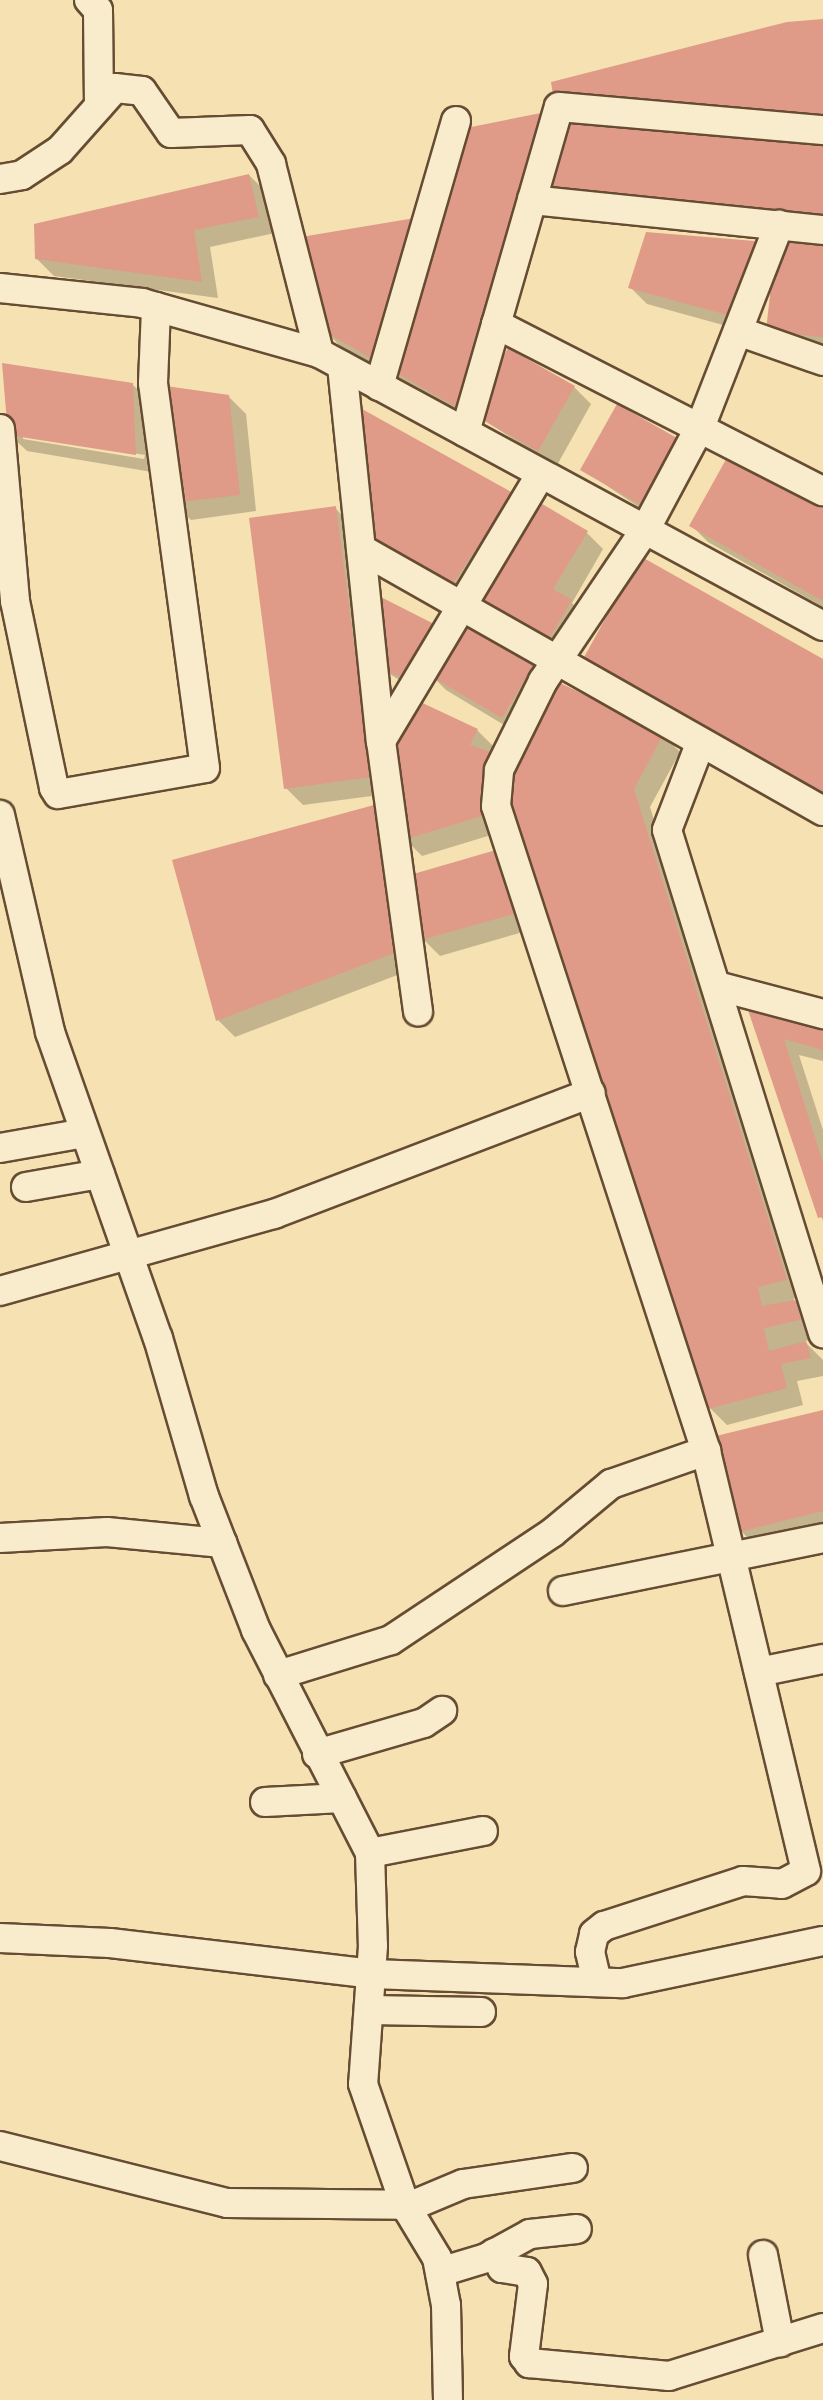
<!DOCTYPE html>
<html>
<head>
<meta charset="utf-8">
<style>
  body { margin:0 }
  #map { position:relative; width:823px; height:2400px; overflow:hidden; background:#f5e1b1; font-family:"Libre Bodoni",serif }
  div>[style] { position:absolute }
  .shadow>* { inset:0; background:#0003 }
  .building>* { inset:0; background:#df9a88 }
  .roads { filter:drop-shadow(2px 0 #664c33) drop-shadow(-2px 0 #664c33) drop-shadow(0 2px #664c33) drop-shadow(0 -2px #664c33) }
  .minor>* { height:28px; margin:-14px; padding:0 14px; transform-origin:14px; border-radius:14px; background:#f8eccc }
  span { translate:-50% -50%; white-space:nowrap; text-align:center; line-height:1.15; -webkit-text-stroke:5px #f8eccc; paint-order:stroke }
</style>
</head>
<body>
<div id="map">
  <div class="shadow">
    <i style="clip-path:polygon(249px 175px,266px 192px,275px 233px,210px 247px,218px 298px,54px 276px,36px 258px)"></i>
    <i style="clip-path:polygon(540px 204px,480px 399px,574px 387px,591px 404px,556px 467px,476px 415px,473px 422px,341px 347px,324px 329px,428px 217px)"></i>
    <i style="clip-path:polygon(754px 243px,771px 260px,752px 333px,647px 304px,630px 287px)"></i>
    <i style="clip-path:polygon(823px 248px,823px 351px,768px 330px)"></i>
    <i style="clip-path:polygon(evenodd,132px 384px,149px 401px,152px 472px,27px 451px,9px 434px,132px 384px,23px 436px,145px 455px,144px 459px,23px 439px,23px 436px)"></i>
    <i style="clip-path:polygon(228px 396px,246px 414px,256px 511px,191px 520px,174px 503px)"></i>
    <i style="clip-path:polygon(364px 412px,512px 495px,527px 510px,586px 532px,603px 549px,572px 603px,587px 618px,519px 734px,446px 690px,427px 671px,417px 690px,379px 668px,433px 625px,445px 638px,466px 612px,389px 567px)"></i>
    <i style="clip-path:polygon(683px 443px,700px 460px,664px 524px,582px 469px)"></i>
    <i style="clip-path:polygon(335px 508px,352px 525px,387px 794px,303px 805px,286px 788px)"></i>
    <i style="clip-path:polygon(823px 509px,823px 607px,708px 542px,691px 525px)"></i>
    <i style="clip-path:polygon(585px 659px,823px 661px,823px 799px,602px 676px)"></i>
    <i style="clip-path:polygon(477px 730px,494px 747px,501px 832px,422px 856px,405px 839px)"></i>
    <i style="clip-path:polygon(663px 735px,680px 752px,650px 807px,803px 1297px,793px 1299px,812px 1319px,817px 1337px,781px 1350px,806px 1343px,823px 1360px,823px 1376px,797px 1381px,803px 1405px,727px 1425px,710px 1408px,514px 804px)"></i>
    <i style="clip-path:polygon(373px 807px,390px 824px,413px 969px,235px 1037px,218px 1020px)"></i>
    <i style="clip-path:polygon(496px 852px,530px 930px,440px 956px,423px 939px)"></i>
    <i style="clip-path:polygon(750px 1010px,823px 1029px,823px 1061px,799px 1055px,823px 1130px,823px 1221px)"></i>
    <i style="clip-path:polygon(823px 1412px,823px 1532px,758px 1548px,741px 1531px)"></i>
  </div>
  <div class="building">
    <i style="clip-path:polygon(823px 19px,823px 120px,553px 95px,551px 82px,787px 22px)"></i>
    <i style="clip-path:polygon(541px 113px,823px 139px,823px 217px,523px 188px,456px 407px,322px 330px,295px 238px,427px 216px,451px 131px)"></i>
    <i style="clip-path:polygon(249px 174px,259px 217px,194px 230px,202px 282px,35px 259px,34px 224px)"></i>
    <i style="clip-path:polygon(646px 232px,755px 241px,735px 317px,628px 288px)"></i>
    <i style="clip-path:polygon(776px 241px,823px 246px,823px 337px,766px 331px)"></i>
    <i style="clip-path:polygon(508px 348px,575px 386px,538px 451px,472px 414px)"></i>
    <i style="clip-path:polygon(2px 363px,133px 383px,136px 455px,8px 435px)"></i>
    <i style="clip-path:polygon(159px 385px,229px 395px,240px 495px,172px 503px)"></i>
    <i style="clip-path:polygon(617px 404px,684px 442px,646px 508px,580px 470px)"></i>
    <i style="clip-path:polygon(362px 409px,513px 493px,446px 594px,370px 551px)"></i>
    <i style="clip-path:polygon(729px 454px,823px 507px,823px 601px,689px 526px)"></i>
    <i style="clip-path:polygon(532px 498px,588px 531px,553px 589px,572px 600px,502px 718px,427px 674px)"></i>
    <i style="clip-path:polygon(336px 506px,371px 777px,284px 789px,249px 518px)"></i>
    <i style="clip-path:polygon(640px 556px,823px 659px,823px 793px,583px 659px)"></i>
    <i style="clip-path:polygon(373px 593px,434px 624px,404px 678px,378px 669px)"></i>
    <i style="clip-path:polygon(556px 681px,664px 733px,634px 789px,787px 1280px,758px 1287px,762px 1306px,795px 1300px,801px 1320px,764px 1328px,769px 1351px,806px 1341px,811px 1358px,781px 1364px,787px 1388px,708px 1409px,512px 805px,508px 769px)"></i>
    <i style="clip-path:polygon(414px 699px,478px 729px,470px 745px,493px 753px,480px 792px,485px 815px,403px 840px,392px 746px)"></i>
    <i style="clip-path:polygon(374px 805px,397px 952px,216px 1021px,172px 860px)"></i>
    <i style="clip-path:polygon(496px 850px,514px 914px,421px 940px,403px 877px)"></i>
    <i style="clip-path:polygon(747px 1007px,823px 1027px,823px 1050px,784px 1039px,823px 1163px,823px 1217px,818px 1218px)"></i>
    <i style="clip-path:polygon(823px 1410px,823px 1511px,739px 1532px,716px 1436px)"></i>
  </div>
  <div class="roads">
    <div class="minor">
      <i style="left:89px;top:0;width:13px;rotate:48deg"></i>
      <i style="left:98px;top:10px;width:96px;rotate:89.4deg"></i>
      <i style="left:0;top:179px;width:22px;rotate:-10deg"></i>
      <i style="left:22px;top:175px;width:45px;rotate:-33.3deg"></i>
      <i style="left:60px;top:150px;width:83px;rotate:-48.4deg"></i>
      <i style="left:115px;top:88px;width:27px;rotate:6deg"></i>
      <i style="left:142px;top:91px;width:51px;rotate:55.4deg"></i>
      <i style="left:171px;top:133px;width:79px;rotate:-2.2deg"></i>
      <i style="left:250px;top:130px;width:40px;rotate:58deg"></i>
      <i style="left:271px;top:164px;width:195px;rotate:75.7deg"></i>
      <i style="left:532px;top:200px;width:293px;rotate:5.9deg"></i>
      <i style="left:0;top:288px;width:143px;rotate:6deg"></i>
      <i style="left:142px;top:303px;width:184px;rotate:15.8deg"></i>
      <i style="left:319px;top:353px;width:573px;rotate:28.44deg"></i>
      <i style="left:496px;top:324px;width:367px;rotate:27.1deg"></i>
      <i style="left:738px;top:331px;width:90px;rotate:19.4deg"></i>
      <i style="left:342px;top:366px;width:377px;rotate:84.1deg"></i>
      <i style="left:381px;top:741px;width:273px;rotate:82.2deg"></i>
      <i style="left:379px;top:386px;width:276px;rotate:-73.8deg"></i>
      <i style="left:0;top:429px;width:173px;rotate:85deg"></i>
      <i style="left:15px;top:601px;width:191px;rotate:78.2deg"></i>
      <i style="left:54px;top:788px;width:7px;rotate:56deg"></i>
      <i style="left:58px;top:794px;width:149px;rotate:-10deg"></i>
      <i style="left:205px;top:768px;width:388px;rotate:-97.7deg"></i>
      <i style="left:153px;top:383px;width:76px;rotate:-87.7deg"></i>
      <i style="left:465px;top:432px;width:338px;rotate:-73.9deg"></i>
      <i style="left:559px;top:107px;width:265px;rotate:5deg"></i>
      <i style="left:361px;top:549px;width:531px;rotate:29.56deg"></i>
      <i style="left:381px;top:741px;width:311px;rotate:-59.1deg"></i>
      <i style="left:700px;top:744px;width:92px;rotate:111deg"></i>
      <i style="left:667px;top:830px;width:527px;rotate:72.77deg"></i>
      <i style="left:0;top:815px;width:223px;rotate:77deg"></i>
      <i style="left:50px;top:1032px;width:324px;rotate:70.6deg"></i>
      <i style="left:158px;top:1338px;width:165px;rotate:73.8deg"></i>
      <i style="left:204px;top:1496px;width:144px;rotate:68.8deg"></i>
      <i style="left:256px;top:1630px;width:250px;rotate:62.9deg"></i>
      <i style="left:370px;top:1853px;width:93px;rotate:88.2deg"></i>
      <i style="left:373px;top:1946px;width:138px;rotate:94.1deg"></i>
      <i style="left:363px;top:2084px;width:128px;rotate:70.9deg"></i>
      <i style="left:405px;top:2205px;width:62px;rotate:58.9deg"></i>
      <i style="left:437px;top:2258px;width:48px;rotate:79.2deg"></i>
      <i style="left:446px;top:2305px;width:95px;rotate:88.8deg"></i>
      <i style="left:717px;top:986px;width:110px;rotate:14.8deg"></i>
      <i style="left:0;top:1148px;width:86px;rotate:-10deg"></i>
      <i style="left:26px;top:1187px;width:75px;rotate:-10deg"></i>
      <i style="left:0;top:1291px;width:285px;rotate:-15.7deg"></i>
      <i style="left:274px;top:1214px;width:339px;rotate:-20.9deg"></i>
      <i style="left:0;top:1538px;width:107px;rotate:-3.2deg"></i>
      <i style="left:107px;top:1532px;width:116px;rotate:5.5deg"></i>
      <i style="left:563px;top:1591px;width:265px;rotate:-11.5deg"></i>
      <i style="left:759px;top:1672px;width:65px;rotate:-11.5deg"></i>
      <i style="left:278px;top:1675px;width:118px;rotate:-17.2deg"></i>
      <i style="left:391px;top:1640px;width:193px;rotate:-33.6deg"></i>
      <i style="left:552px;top:1533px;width:77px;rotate:-39.7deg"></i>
      <i style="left:611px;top:1484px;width:101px;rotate:-19.2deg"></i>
      <i style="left:317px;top:1754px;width:111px;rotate:-16.2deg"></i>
      <i style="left:424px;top:1723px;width:22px;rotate:-34deg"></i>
      <i style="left:265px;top:1802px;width:77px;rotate:-3deg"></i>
      <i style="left:370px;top:1853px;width:115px;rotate:-11deg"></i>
      <i style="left:0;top:1938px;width:110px;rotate:2.6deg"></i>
      <i style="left:110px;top:1943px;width:264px;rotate:6.7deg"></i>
      <i style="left:372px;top:1974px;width:251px;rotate:2.1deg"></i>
      <i style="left:623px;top:1983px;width:204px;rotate:-11.9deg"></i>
      <i style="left:597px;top:1982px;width:31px;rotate:-103deg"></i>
      <i style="left:590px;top:1952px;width:18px;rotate:-77deg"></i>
      <i style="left:594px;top:1934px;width:13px;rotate:-39deg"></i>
      <i style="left:604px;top:1926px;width:146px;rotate:-17.9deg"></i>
      <i style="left:743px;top:1881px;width:39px;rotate:4deg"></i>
      <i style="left:782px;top:1884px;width:27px;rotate:-28deg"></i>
      <i style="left:806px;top:1871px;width:432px;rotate:-103.4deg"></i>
      <i style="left:706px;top:1451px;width:678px;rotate:-108.03deg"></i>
      <i style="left:496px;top:806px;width:36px;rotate:-85deg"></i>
      <i style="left:499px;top:770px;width:99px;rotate:-63.7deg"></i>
      <i style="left:543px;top:681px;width:182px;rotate:-56deg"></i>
      <i style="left:645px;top:530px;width:119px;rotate:-61.9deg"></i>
      <i style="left:701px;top:425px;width:215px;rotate:-68.7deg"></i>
      <i style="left:370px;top:2010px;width:111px;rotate:1deg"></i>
      <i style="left:0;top:2146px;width:234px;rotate:14.1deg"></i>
      <i style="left:227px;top:2203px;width:178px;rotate:0.6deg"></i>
      <i style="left:406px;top:2208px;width:62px;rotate:-22.8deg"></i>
      <i style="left:463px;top:2184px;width:111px;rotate:-8.3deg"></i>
      <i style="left:494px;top:2253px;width:17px;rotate:62deg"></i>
      <i style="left:502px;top:2268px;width:25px;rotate:9deg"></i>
      <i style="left:527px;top:2272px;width:13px;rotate:63deg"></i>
      <i style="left:533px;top:2284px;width:73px;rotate:97.1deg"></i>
      <i style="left:524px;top:2356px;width:9px;rotate:54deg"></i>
      <i style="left:529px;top:2363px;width:141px;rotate:5.3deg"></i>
      <i style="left:669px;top:2376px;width:161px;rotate:-17.3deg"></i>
      <i style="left:763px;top:2255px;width:89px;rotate:78.9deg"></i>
      <i style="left:440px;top:2272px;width:48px;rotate:-16.9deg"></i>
      <i style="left:486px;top:2258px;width:50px;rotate:-28.6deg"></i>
      <i style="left:530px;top:2234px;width:47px;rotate:-6.1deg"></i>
    </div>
  </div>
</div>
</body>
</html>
